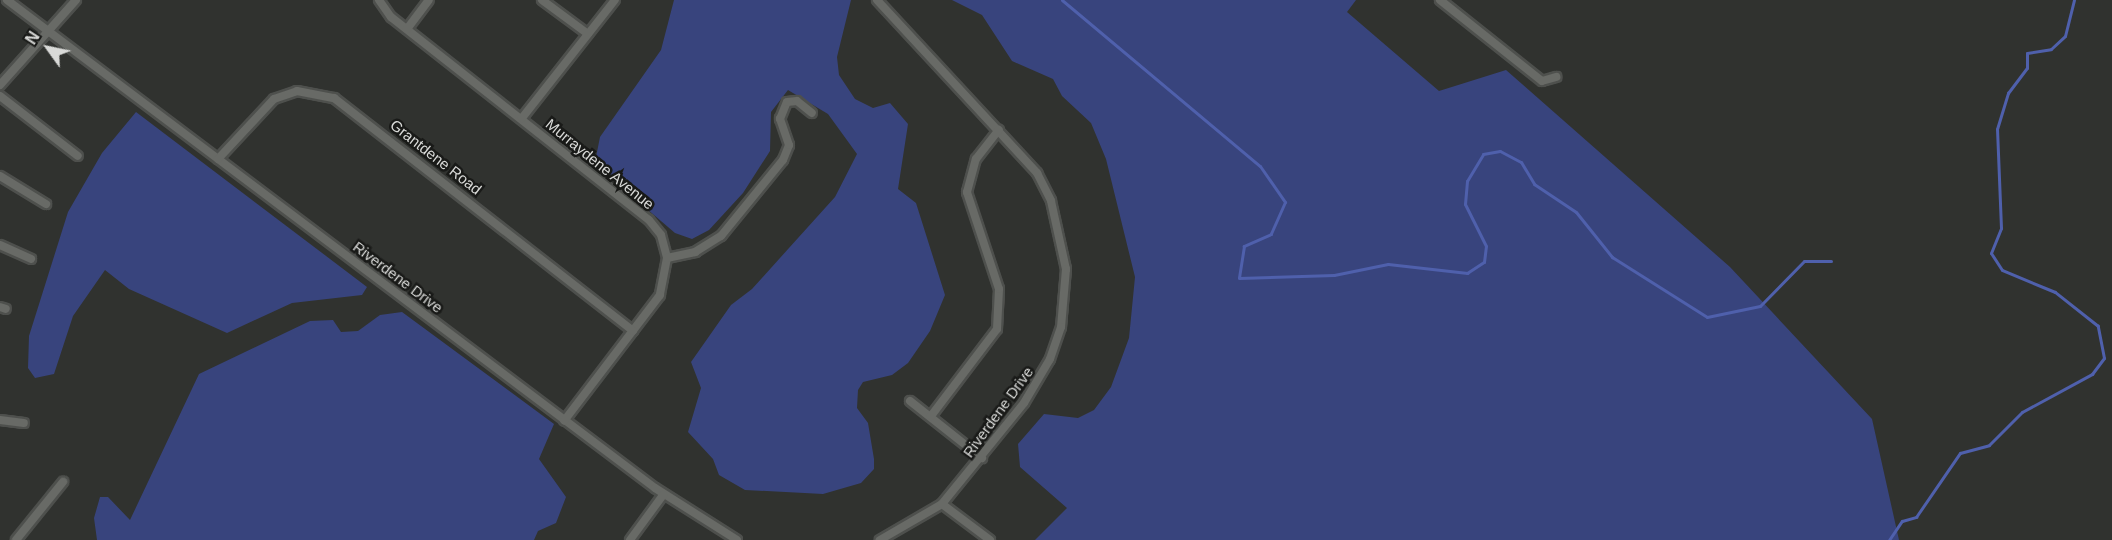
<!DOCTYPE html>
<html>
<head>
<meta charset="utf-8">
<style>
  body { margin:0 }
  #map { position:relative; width:2112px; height:540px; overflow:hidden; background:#30322f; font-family:Arial,sans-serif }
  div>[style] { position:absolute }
  .green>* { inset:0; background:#38447d }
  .stream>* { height:3px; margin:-1.5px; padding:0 1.5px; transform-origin:1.5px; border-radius:1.5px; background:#4f60ac }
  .roads { filter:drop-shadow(2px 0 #4e504d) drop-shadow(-2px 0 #4e504d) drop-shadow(0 2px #4e504d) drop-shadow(0 -2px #4e504d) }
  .street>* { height:8px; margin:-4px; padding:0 4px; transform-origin:4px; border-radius:4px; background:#686a66 }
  span { translate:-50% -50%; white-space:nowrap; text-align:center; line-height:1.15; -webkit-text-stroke:5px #191a18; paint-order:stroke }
  .street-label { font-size:15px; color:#d9dad8 }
  .north { position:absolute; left:18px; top:18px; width:60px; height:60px; -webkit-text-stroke:4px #191a18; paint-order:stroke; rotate:303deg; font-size:16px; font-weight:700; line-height:24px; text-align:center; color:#d9dad8 }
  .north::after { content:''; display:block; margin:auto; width:21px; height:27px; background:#d9dad8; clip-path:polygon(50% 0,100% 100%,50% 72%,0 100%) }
</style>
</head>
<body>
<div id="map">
  <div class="green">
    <i style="clip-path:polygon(674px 0,851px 0,837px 57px,839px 75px,855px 99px,873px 108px,890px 103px,908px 124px,898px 189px,916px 203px,945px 295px,930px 331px,908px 363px,892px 375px,863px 382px,858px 390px,857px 408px,868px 423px,874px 459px,874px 469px,861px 483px,823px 494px,745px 490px,719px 475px,713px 459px,688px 432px,701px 388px,691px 362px,731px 305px,752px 289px,835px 197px,857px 154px,828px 114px,788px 90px,771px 112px,770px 151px,743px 193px,709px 230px,692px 239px,675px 233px,606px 174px,596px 157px,600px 137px,661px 50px)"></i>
    <i style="clip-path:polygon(952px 0,1356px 0,1347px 12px,1439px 91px,1506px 70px,1730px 267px,1872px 419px,1899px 540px,1035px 540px,1067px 508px,1020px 467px,1018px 444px,1044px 414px,1078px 418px,1094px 410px,1111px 387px,1129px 338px,1135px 277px,1106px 159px,1091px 123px,1062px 96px,1053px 79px,1012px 61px,982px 15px)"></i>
    <i style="clip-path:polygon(136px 112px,367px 287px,362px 295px,292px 303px,227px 333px,129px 289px,105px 270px,73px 316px,54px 374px,35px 378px,28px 368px,29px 336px,68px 212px,102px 153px)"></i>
    <i style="clip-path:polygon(402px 312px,554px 424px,539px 459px,566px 497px,556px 523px,538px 531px,534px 540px,97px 540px,94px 518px,100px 497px,108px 497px,130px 520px,199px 374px,310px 321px,333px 320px,341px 332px,358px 331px,380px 315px)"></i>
  </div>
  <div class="stream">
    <i style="left:1062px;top:0;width:258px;rotate:40deg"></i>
    <i style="left:1260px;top:166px;width:44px;rotate:55.2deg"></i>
    <i style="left:1285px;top:202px;width:35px;rotate:114deg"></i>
    <i style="left:1271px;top:234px;width:30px;rotate:156deg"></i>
    <i style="left:1244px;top:246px;width:32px;rotate:99deg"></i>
    <i style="left:1239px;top:278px;width:95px;rotate:-1.8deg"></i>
    <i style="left:1334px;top:275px;width:55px;rotate:-11.5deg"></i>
    <i style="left:1388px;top:264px;width:80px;rotate:6.5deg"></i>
    <i style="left:1467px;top:273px;width:20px;rotate:-33deg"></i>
    <i style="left:1484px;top:262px;width:16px;rotate:-83deg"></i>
    <i style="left:1486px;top:246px;width:47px;rotate:-116.6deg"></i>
    <i style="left:1465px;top:204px;width:23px;rotate:-85deg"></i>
    <i style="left:1467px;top:181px;width:31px;rotate:-59deg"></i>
    <i style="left:1483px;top:154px;width:17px;rotate:-10deg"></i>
    <i style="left:1500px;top:151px;width:24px;rotate:28deg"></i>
    <i style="left:1521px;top:162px;width:26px;rotate:59deg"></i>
    <i style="left:1534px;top:184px;width:50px;rotate:33.7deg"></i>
    <i style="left:1576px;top:212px;width:58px;rotate:51.3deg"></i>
    <i style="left:1612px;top:257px;width:112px;rotate:32.3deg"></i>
    <i style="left:1707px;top:317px;width:54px;rotate:-11.7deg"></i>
    <i style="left:1760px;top:306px;width:63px;rotate:-45.6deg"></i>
    <i style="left:1804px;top:261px;width:27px"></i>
    <i style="left:1889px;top:540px;width:23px;rotate:-56deg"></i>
    <i style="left:1902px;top:521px;width:15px;rotate:-16deg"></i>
    <i style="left:1916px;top:517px;width:78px;rotate:-55.5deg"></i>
    <i style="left:1960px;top:453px;width:30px;rotate:-15deg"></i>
    <i style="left:1989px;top:445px;width:47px;rotate:-45deg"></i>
    <i style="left:2022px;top:412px;width:80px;rotate:-28.5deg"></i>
    <i style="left:2092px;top:374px;width:20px;rotate:-53deg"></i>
    <i style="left:2104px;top:358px;width:33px;rotate:-101deg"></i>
    <i style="left:2098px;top:326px;width:55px;rotate:-141.7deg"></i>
    <i style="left:2055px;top:292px;width:57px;rotate:-157.5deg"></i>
    <i style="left:2002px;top:270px;width:20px;rotate:-123deg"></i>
    <i style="left:1991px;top:253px;width:27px;rotate:-68deg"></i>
    <i style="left:2001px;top:228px;width:99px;rotate:-92.3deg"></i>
    <i style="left:1997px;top:129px;width:38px;rotate:-73deg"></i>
    <i style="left:2008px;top:93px;width:31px;rotate:-53deg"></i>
    <i style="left:2027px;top:68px;width:15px;rotate:-90deg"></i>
    <i style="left:2027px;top:53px;width:24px;rotate:-9deg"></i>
    <i style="left:2051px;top:49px;width:19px;rotate:-43deg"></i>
    <i style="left:2065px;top:36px;width:37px;rotate:-76deg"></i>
  </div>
  <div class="roads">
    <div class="street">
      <i style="left:7px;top:0;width:811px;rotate:36.98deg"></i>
      <i style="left:655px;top:488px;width:97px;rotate:32.4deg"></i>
      <i style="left:379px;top:0;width:21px;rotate:55deg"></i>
      <i style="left:391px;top:17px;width:328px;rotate:38.2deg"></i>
      <i style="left:649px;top:220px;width:19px;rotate:51deg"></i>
      <i style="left:661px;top:235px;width:24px;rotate:75deg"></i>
      <i style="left:667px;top:258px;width:38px;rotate:101deg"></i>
      <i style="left:660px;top:295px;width:158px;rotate:127.3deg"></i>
      <i style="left:542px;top:0;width:57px;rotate:36.5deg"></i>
      <i style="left:877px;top:0;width:236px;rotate:47.2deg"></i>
      <i style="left:1037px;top:173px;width:31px;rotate:63deg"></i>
      <i style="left:1051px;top:201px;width:70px;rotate:77.6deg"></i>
      <i style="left:1066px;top:269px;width:58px;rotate:94.9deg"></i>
      <i style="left:1061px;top:327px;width:34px;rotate:109deg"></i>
      <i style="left:1050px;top:359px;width:51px;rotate:120.6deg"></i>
      <i style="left:1024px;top:403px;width:130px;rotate:129.1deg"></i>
      <i style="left:942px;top:504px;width:72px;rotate:149.9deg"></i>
      <i style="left:1440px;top:0;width:130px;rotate:38.5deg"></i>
      <i style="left:1542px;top:81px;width:15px;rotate:-16deg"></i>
      <i style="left:407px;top:29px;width:36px;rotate:-53deg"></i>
      <i style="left:0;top:85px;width:114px;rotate:-48.2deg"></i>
      <i style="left:0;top:96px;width:98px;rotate:37.6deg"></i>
      <i style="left:522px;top:118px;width:150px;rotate:-51.8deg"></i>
      <i style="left:218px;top:159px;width:82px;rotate:-47deg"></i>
      <i style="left:274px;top:99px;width:24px;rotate:-19deg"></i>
      <i style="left:297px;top:91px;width:38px;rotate:11deg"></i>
      <i style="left:334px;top:98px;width:379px;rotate:37.9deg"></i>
      <i style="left:0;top:176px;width:54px;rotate:31.3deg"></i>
      <i style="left:0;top:245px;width:34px;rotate:24deg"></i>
      <i style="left:667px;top:258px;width:29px;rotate:-12deg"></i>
      <i style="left:695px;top:252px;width:31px;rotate:-32deg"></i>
      <i style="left:721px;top:236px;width:98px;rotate:-50.8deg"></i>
      <i style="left:783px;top:160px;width:16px;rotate:-68deg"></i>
      <i style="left:789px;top:145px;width:28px;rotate:-109deg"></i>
      <i style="left:780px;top:119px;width:18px;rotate:-68deg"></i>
      <i style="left:787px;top:102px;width:10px;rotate:-6deg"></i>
      <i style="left:797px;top:101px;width:19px;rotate:39deg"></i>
      <i style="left:0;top:307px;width:6px;rotate:18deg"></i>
      <i style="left:910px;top:401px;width:92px;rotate:38.4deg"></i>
      <i style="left:931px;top:416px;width:109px;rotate:-52.8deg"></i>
      <i style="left:997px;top:329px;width:40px;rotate:-87.1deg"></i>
      <i style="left:999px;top:289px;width:102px;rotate:-108.3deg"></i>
      <i style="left:967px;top:192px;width:34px;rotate:-75deg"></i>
      <i style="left:976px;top:159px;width:37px;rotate:-52deg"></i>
      <i style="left:0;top:420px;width:24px;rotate:7deg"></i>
      <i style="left:942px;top:504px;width:60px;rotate:36.9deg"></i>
      <i style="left:16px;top:540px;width:75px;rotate:-51deg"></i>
      <i style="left:630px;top:540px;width:56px;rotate:-53.7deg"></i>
    </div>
  </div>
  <div class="street-label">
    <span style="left:436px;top:157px;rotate:38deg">Grantdene Road</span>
    <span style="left:600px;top:164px;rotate:39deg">Murraydene Avenue</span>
    <span style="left:398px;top:277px;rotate:37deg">Riverdene Drive</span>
    <span style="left:998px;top:412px;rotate:-54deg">Riverdene Drive</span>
  </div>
  <div class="north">N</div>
</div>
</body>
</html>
